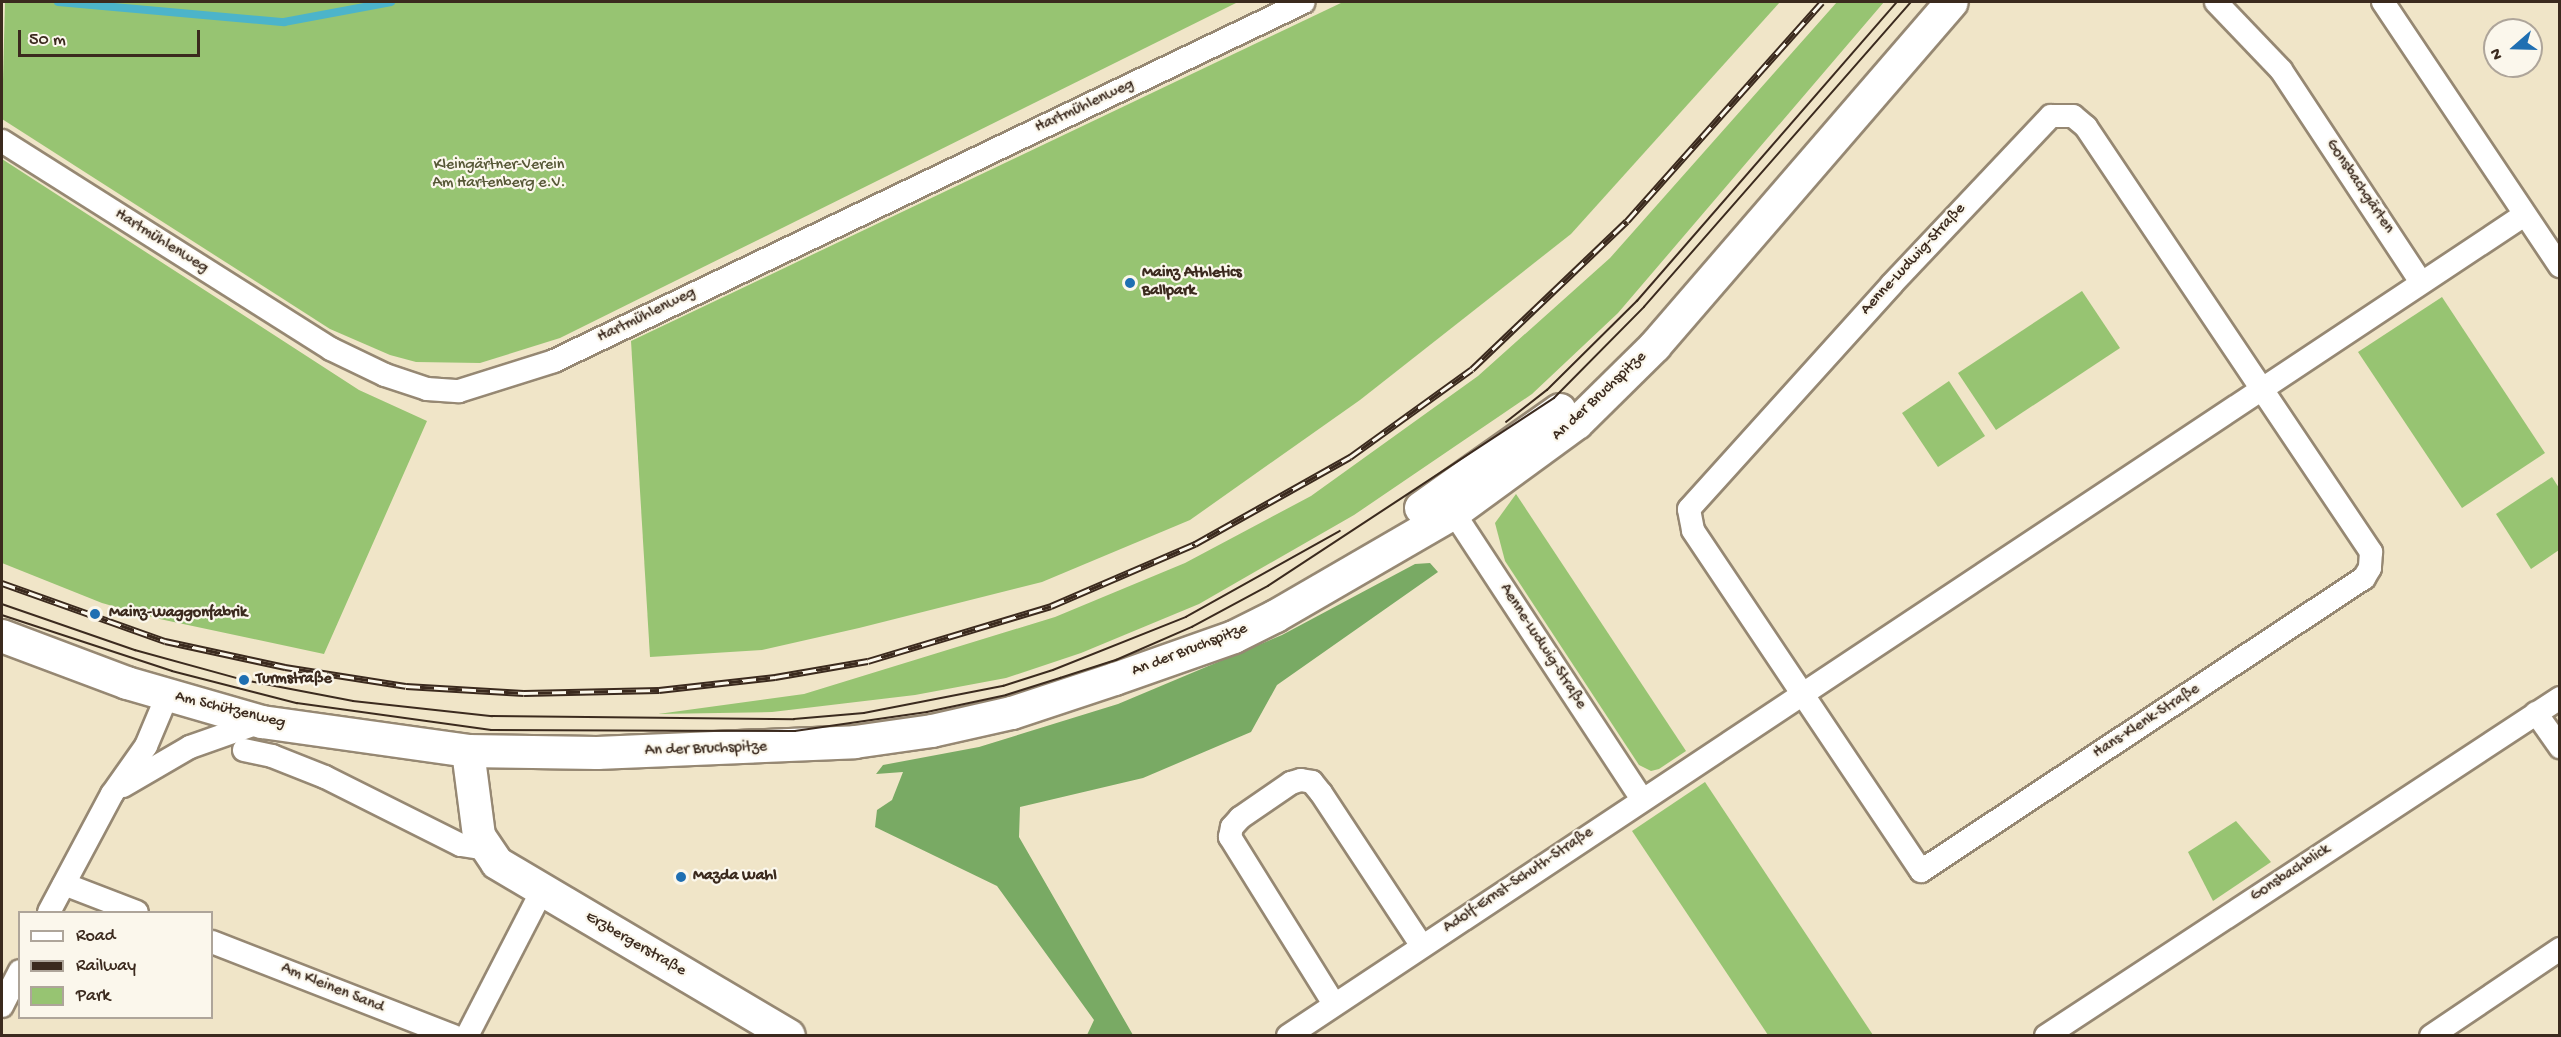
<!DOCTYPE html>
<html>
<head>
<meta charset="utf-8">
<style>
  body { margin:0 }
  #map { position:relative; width:2561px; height:1037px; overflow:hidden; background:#f0e5c8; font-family:"Gochi Hand",sans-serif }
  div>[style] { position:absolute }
  .green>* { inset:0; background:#97c472 }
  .forest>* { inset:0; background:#79aa64 }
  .stream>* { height:8px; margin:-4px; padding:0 4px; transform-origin:4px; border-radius:4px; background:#4cb4ca }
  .roads { filter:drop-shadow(2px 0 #968873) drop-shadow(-2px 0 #968873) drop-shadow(0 2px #968873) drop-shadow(0 -2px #968873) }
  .street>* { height:22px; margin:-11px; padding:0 11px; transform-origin:11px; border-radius:11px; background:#fff }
  .secondary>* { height:32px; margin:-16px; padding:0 16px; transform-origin:16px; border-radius:16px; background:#fff }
  .tram>* { height:1.5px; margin:-0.75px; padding:0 0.75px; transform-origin:0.75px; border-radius:0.75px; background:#3b2a1e }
  .rail>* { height:7px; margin-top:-3.5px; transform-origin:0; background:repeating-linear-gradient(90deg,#fbf7ec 0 14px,#3b2a1e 0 28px); box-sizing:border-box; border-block:2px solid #3b2a1e }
  .dots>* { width:16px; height:16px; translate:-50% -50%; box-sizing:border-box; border:3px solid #fbf7ec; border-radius:50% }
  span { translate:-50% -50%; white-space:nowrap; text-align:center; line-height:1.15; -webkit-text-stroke:4.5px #fbf7ec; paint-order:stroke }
  .street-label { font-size:16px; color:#3b2a1e }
  .park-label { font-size:16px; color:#575837 }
  .poi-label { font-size:16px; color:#3b2a1e; font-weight:700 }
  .left { translate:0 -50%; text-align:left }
  .frame { position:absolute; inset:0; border:3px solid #3b2a1e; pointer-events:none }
  .legend { position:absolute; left:18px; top:911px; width:195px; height:108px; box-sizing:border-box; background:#fbf7ec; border:2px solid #aea59a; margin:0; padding:8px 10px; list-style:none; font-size:18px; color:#3b2a1e }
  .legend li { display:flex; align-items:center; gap:12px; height:30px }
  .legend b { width:30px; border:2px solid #aea59a }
  .north { position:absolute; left:2483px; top:18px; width:60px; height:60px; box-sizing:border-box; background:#fbf7ec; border:2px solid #aea59a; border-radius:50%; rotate:250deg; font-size:16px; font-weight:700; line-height:24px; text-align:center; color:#3b2a1e }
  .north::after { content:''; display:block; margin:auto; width:21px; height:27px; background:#1f6fb2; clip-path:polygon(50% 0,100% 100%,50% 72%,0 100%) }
  .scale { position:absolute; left:18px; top:30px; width:182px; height:27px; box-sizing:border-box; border:3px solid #3b2a1e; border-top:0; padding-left:8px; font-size:18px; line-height:21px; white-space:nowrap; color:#3b2a1e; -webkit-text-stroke:4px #fbf7ec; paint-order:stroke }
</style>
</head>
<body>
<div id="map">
  <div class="green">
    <i style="clip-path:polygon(5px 2px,1238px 2px,560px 338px,480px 363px,416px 362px,390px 355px,330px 329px,2px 119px)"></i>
    <i style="clip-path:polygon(1343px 2px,1780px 2px,1571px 234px,1360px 400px,1190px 520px,1042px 582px,859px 628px,762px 650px,650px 657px,631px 341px)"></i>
    <i style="clip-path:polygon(1837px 2px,1884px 2px,1618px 313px,1532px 394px,1354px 515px,1199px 604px,1081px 653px,1006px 678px,915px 695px,772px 712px,658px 714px,804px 694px,1055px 617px,1185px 563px,1311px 496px,1478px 376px,1610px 258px)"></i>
    <i style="clip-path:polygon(2px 159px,359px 390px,427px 421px,324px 654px,155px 618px,102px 603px,2px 563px)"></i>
    <i style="clip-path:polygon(2082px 291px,2120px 348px,1996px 430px,1958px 373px)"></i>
    <i style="clip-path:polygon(2442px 297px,2545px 453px,2462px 508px,2358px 352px)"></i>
    <i style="clip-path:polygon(1949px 381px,1985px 436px,1938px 467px,1902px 413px)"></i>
    <i style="clip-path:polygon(2552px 477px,2559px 488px,2559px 550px,2531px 569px,2496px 514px)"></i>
    <i style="clip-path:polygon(1516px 494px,1686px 751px,1659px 769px,1651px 771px,1639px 765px,1505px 561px,1495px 523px)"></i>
    <i style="clip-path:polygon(1705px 782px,1873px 1035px,1768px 1035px,1632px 831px)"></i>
    <i style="clip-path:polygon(2236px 821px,2271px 862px,2213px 901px,2188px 852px)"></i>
  </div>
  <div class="forest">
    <i style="clip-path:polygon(1430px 563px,1438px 572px,1277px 685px,1251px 732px,1143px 778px,1020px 807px,1019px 837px,1133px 1035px,1087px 1035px,1094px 1020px,997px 886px,875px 827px,877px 810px,892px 800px,903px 772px,876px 774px,883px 765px,979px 747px,1118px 704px,1282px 635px,1415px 564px)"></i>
  </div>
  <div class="stream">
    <i style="left:58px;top:2px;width:227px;rotate:5.1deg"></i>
    <i style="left:284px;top:22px;width:109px;rotate:-10.6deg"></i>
  </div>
  <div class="roads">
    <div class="street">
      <i style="left:2216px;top:2px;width:94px;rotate:46.3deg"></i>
      <i style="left:2281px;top:70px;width:254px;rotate:56.6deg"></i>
      <i style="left:2383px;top:2px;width:318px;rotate:56.2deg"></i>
      <i style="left:2051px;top:116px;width:22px"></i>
      <i style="left:2073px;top:116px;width:17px;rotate:40deg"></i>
      <i style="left:2086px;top:127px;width:512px;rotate:56.15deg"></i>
      <i style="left:2371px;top:552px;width:16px;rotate:94deg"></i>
      <i style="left:2370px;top:568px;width:12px;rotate:121deg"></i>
      <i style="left:2364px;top:578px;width:531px;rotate:146.52deg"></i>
      <i style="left:1921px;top:871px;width:410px;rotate:-123.8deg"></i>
      <i style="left:1693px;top:530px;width:21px;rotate:-101deg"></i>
      <i style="left:1689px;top:509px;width:303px;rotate:-47.9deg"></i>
      <i style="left:1892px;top:284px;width:231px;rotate:-46.6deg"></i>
      <i style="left:2px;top:141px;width:389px;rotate:32.3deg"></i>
      <i style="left:331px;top:349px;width:60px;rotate:25.7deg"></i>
      <i style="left:385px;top:375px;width:44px;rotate:18.4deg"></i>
      <i style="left:427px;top:389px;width:32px;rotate:4deg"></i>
      <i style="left:459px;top:391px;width:100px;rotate:-17.5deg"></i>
      <i style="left:554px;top:361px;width:831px;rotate:-25.58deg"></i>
      <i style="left:1446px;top:501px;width:357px;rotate:56.7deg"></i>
      <i style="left:2536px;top:713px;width:42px;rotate:54.8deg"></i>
      <i style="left:244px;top:750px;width:29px;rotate:12deg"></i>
      <i style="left:272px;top:756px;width:57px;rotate:21.6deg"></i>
      <i style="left:325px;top:777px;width:152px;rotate:26.6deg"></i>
      <i style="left:461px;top:845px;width:24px;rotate:9deg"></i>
      <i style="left:123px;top:786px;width:78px;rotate:-30.2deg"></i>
      <i style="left:190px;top:747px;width:75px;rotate:-19.4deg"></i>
      <i style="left:64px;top:884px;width:78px;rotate:21deg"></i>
      <i style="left:49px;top:912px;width:134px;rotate:-61.9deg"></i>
      <i style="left:112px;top:794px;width:59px;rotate:-54.7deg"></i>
      <i style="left:146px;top:746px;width:54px;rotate:-67.2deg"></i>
      <i style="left:212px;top:942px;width:259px;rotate:21.3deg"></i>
      <i style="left:1334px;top:1004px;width:197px;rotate:-121.9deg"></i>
      <i style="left:1230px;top:837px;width:10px;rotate:-79deg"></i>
      <i style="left:1232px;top:827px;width:12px;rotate:-48deg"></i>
      <i style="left:1240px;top:818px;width:62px;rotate:-34.5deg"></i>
      <i style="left:1291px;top:783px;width:10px;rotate:-17deg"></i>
      <i style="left:1301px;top:780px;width:11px;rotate:10deg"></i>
      <i style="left:1312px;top:782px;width:14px;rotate:51deg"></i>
      <i style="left:1321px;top:793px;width:183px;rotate:56.6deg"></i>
      <i style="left:2px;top:1006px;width:39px;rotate:-63deg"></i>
      <i style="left:467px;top:1036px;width:163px;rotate:-62.7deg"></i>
      <i style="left:1288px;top:1036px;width:1484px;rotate:-33.59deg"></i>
      <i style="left:2046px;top:1036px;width:615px;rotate:-33.33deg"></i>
      <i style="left:2431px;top:1036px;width:156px;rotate:-34deg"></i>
    </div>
    <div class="secondary">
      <i style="left:1421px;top:508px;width:170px;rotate:-35.2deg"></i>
      <i style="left:2px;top:636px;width:134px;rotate:20.6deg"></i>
      <i style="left:127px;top:683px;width:141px;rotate:16.1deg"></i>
      <i style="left:262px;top:722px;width:208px;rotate:8deg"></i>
      <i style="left:468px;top:751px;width:129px;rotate:0.9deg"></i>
      <i style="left:597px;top:753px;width:258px;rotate:-2.4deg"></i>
      <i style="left:855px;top:742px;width:78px;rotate:-8.1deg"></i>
      <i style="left:932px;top:731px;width:82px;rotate:-12.7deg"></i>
      <i style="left:1012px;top:713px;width:108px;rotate:-18.3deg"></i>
      <i style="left:1115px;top:679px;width:126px;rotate:-19.4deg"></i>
      <i style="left:1234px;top:637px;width:47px;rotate:-26.6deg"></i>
      <i style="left:1276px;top:616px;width:206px;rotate:-30.1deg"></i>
      <i style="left:1454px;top:513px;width:152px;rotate:-36.2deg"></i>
      <i style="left:1577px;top:423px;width:110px;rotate:-44.6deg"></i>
      <i style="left:1655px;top:346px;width:454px;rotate:-49.2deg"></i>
      <i style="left:468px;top:751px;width:86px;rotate:82.6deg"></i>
      <i style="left:479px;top:836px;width:32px;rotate:56deg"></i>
      <i style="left:497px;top:863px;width:339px;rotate:30.6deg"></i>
    </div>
  </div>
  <div class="tram">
    <i style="left:1506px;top:422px;width:52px;rotate:-38deg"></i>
    <i style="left:1547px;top:390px;width:127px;rotate:-44.7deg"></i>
    <i style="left:1637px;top:301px;width:396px;rotate:-49deg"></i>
    <i style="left:2px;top:604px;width:141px;rotate:19.1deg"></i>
    <i style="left:135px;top:650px;width:113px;rotate:15.4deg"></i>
    <i style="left:244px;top:680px;width:111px;rotate:10.9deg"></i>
    <i style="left:353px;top:701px;width:140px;rotate:6.2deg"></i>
    <i style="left:492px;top:716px;width:302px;rotate:0.6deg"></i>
    <i style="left:794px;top:719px;width:70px;rotate:-4.9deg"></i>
    <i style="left:864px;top:713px;width:142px;rotate:-11deg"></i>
    <i style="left:1003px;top:686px;width:52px;rotate:-17.7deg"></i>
    <i style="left:1053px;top:670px;width:143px;rotate:-21.7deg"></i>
    <i style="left:1186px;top:617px;width:176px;rotate:-29.2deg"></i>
    <i style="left:2px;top:615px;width:179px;rotate:18.2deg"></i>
    <i style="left:172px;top:671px;width:129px;rotate:14.4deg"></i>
    <i style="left:297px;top:703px;width:196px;rotate:7.9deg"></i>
    <i style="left:491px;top:730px;width:304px;rotate:0.2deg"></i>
    <i style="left:795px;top:731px;width:133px;rotate:-8.2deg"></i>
    <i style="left:927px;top:712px;width:81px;rotate:-12.1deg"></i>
    <i style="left:1006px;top:695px;width:57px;rotate:-17.5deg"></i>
    <i style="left:1060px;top:678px;width:59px;rotate:-17.8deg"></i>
    <i style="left:1116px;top:660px;width:83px;rotate:-23.5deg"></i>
    <i style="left:1192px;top:627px;width:86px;rotate:-28.3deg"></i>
    <i style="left:1268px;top:586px;width:342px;rotate:-33.3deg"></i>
    <i style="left:1554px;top:398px;width:128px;rotate:-45.3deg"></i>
    <i style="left:1644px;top:307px;width:405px;rotate:-48.8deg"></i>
  </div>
  <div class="rail">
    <i style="left:2px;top:583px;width:173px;rotate:19.6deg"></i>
    <i style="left:165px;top:641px;width:123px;rotate:12.2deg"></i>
    <i style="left:285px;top:667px;width:122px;rotate:8.9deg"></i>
    <i style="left:406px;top:686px;width:118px;rotate:3.4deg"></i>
    <i style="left:524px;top:693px;width:135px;rotate:-1.3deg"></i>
    <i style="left:659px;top:690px;width:117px;rotate:-6.4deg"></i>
    <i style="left:775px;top:677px;width:94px;rotate:-9.8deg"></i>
    <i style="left:868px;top:661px;width:191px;rotate:-16.7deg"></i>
    <i style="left:1051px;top:606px;width:157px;rotate:-23.3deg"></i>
    <i style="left:1195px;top:544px;width:178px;rotate:-29.3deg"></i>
    <i style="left:1350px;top:457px;width:150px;rotate:-35.8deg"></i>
    <i style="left:1472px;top:369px;width:214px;rotate:-43.7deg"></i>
    <i style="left:1627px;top:221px;width:293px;rotate:-48.3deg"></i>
  </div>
  <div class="dots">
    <i style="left:1130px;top:283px;background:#1f6fb2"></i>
    <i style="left:95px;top:614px;background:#1f6fb2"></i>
    <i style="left:244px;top:680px;background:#1f6fb2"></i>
    <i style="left:681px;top:877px;background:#1f6fb2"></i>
  </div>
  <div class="street-label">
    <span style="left:1085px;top:107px;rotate:-25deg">Hartmühlenweg</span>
    <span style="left:2359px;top:187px;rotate:56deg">Gonsbachgärten</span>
    <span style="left:161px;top:242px;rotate:32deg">Hartmühlenweg</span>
    <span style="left:1914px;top:260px;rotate:-47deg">Aenne-Ludwig-Straße</span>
    <span style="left:647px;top:316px;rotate:-26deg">Hartmühlenweg</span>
    <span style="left:1600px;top:397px;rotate:-43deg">An der Bruchspitze</span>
    <span style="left:1542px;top:647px;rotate:57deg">Aenne-Ludwig-Straße</span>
    <span style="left:1190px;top:651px;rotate:-21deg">An der Bruchspitze</span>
    <span style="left:230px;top:711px;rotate:14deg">Am Schützenweg</span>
    <span style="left:2147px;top:722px;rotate:-33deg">Hans-Klenk-Straße</span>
    <span style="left:706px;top:750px;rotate:-2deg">An der Bruchspitze</span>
    <span style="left:2291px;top:874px;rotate:-33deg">Gonsbachblick</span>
    <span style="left:1519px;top:881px;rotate:-34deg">Adolf-Ernst-Schuth-Straße</span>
    <span style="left:635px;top:945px;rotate:30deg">Erzbergerstraße</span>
    <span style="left:332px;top:989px;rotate:22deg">Am Kleinen Sand</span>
  </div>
  <div class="park-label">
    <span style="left:499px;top:175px">Kleingärtner-Verein<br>Am Hartenberg e.V.</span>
  </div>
  <div class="poi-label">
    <span class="left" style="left:1142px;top:283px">Mainz Athletics<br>Ballpark</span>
    <span class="left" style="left:109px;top:614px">Mainz-Waggonfabrik</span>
    <span class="left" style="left:256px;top:680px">Turmstraße</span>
    <span class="left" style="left:693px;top:877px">Mazda Wahl</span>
  </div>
  <div class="frame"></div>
  <ul class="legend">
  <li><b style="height:8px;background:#fff"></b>Road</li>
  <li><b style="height:8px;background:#3b2a1e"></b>Railway</li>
  <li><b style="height:16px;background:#97c472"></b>Park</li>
  </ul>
  <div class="north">N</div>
  <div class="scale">50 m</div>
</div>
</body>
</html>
